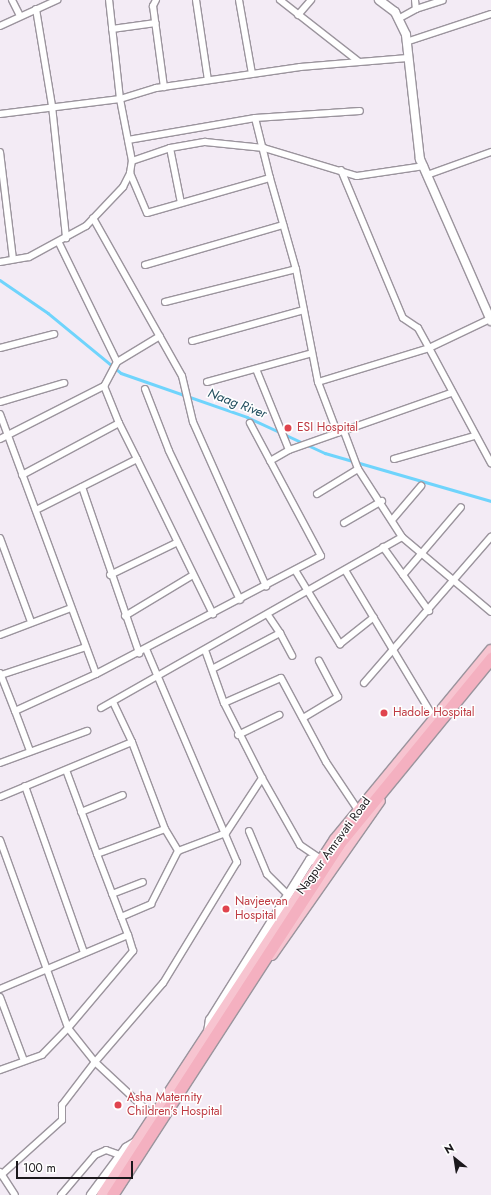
<!DOCTYPE html>
<html>
<head>
<meta charset="utf-8">
<style>
  body { margin:0 }
  #map { position:relative; width:491px; height:1195px; overflow:hidden; background:#f3ebf5; font-family:Jost,sans-serif }
  div>[style] { position:absolute }
  .stream>* { height:2.5px; margin:-1.25px; padding:0 1.25px; transform-origin:1.25px; border-radius:1.25px; background:#6fd4fc }
  .roads { filter:drop-shadow(1px 0 #9b949d) drop-shadow(-1px 0 #9b949d) drop-shadow(0 1px #9b949d) drop-shadow(0 -1px #9b949d) }
  .minor>* { height:6px; margin:-3px; padding:0 3px; transform-origin:3px; border-radius:3px; background:#fff }
  .tertiary>* { height:8px; margin:-4px; padding:0 4px; transform-origin:4px; border-radius:4px; background:#fff }
  .primary>* { height:10px; margin:-5px; padding:0 5px; transform-origin:5px; border-radius:5px; background:#f7c4d0 }
  .trunk>* { height:11px; margin:-5.5px; padding:0 5.5px; transform-origin:5.5px; border-radius:5.5px; background:#f4b0c0 }
  .dots>* { width:11px; height:11px; translate:-50% -50%; box-sizing:border-box; border:2px solid #fff; border-radius:50% }
  span { translate:-50% -50%; white-space:nowrap; text-align:center; line-height:1.15; -webkit-text-stroke:3px #fff; paint-order:stroke }
  .health-label { font-size:12px; color:#be3a42 }
  .left { translate:0 -50%; text-align:left }
  .street-label { font-size:12px; color:#1b181c }
  .water-label { font-size:13px; color:#234f60; font-style:italic }
  .north { position:absolute; left:435px; top:1139px; width:40px; height:40px; -webkit-text-stroke:3px #fff; paint-order:stroke; rotate:330deg; font-size:11px; font-weight:700; line-height:16px; text-align:center; color:#1b181c }
  .north::after { content:''; display:block; margin:auto; width:14px; height:18px; background:#1b181c; clip-path:polygon(50% 0,100% 100%,50% 72%,0 100%) }
  .scale { position:absolute; left:16px; top:1161px; width:117px; height:18px; box-sizing:border-box; border:2px solid #1b181c; border-top:0; padding-left:5px; font-size:12px; line-height:14px; white-space:nowrap; color:#1b181c; -webkit-text-stroke:3px #fff; paint-order:stroke }
</style>
</head>
<body>
<div id="map">
  <div class="stream">
    <i style="left:0;top:280px;width:58px;rotate:34.5deg"></i>
    <i style="left:48px;top:313px;width:94px;rotate:39.4deg"></i>
    <i style="left:121px;top:373px;width:133px;rotate:19.2deg"></i>
    <i style="left:247px;top:417px;width:86px;rotate:24.8deg"></i>
    <i style="left:325px;top:453px;width:173px;rotate:16.1deg"></i>
  </div>
  <div class="roads">
    <div class="minor">
      <i style="left:12px;top:0;width:18px;rotate:63deg"></i>
      <i style="left:156px;top:0;width:7px;rotate:117deg"></i>
      <i style="left:153px;top:6px;width:82px;rotate:82.3deg"></i>
      <i style="left:196px;top:0;width:81px;rotate:81.5deg"></i>
      <i style="left:239px;top:0;width:75px;rotate:80deg"></i>
      <i style="left:280px;top:0;width:100px;rotate:38.1deg"></i>
      <i style="left:415px;top:0;width:9px;rotate:84deg"></i>
      <i style="left:416px;top:9px;width:28px;rotate:-18deg"></i>
      <i style="left:36px;top:9px;width:98px;rotate:80.6deg"></i>
      <i style="left:52px;top:106px;width:133px;rotate:83.9deg"></i>
      <i style="left:298px;top:15px;width:20px;rotate:-49deg"></i>
      <i style="left:398px;top:19px;width:21px;rotate:-29deg"></i>
      <i style="left:0;top:26px;width:63px;rotate:-24.5deg"></i>
      <i style="left:112px;top:29px;width:44px;rotate:-7.8deg"></i>
      <i style="left:406px;top:42px;width:89px;rotate:-18.2deg"></i>
      <i style="left:0;top:114px;width:121px;rotate:-7.1deg"></i>
      <i style="left:120px;top:99px;width:38px;rotate:-17deg"></i>
      <i style="left:156px;top:88px;width:146px;rotate:-8.3deg"></i>
      <i style="left:300px;top:67px;width:108px;rotate:-4.8deg"></i>
      <i style="left:255px;top:118px;width:62px;rotate:76deg"></i>
      <i style="left:128px;top:140px;width:129px;rotate:-9.8deg"></i>
      <i style="left:255px;top:118px;width:105px;rotate:-3.8deg"></i>
      <i style="left:170px;top:148px;width:56px;rotate:78.7deg"></i>
      <i style="left:0;top:152px;width:108px;rotate:83.1deg"></i>
      <i style="left:132px;top:161px;width:40px;rotate:-18.9deg"></i>
      <i style="left:170px;top:148px;width:36px;rotate:-10deg"></i>
      <i style="left:205px;top:142px;width:59px;rotate:5.8deg"></i>
      <i style="left:264px;top:148px;width:97px;rotate:16.8deg"></i>
      <i style="left:357px;top:176px;width:68px;rotate:-8.5deg"></i>
      <i style="left:341px;top:170px;width:160px;rotate:67.3deg"></i>
      <i style="left:403px;top:318px;width:18px;rotate:34deg"></i>
      <i style="left:418px;top:328px;width:23px;rotate:61deg"></i>
      <i style="left:429px;top:348px;width:68px;rotate:-25.4deg"></i>
      <i style="left:130px;top:173px;width:43px;rotate:67deg"></i>
      <i style="left:147px;top:213px;width:128px;rotate:-15.9deg"></i>
      <i style="left:270px;top:178px;width:95px;rotate:74.1deg"></i>
      <i style="left:296px;top:269px;width:115px;rotate:79deg"></i>
      <i style="left:318px;top:382px;width:53px;rotate:69.2deg"></i>
      <i style="left:427px;top:175px;width:68px;rotate:-19.8deg"></i>
      <i style="left:93px;top:218px;width:181px;rotate:60.6deg"></i>
      <i style="left:182px;top:376px;width:47px;rotate:76.6deg"></i>
      <i style="left:193px;top:422px;width:180px;rotate:66deg"></i>
      <i style="left:59px;top:243px;width:132px;rotate:64deg"></i>
      <i style="left:117px;top:362px;width:50px;rotate:-31.2deg"></i>
      <i style="left:0;top:262px;width:29px;rotate:-10deg"></i>
      <i style="left:29px;top:257px;width:65px;rotate:-28.5deg"></i>
      <i style="left:86px;top:226px;width:54px;rotate:-46.5deg"></i>
      <i style="left:123px;top:187px;width:16px;rotate:-63deg"></i>
      <i style="left:130px;top:173px;width:12px;rotate:-81deg"></i>
      <i style="left:132px;top:161px;width:63px;rotate:-101deg"></i>
      <i style="left:120px;top:99px;width:100px;rotate:-96.3deg"></i>
      <i style="left:145px;top:265px;width:144px;rotate:-16.2deg"></i>
      <i style="left:165px;top:302px;width:135px;rotate:-14.1deg"></i>
      <i style="left:192px;top:341px;width:116px;rotate:-15.5deg"></i>
      <i style="left:0;top:348px;width:56px;rotate:-14.5deg"></i>
      <i style="left:117px;top:362px;width:27px;rotate:118deg"></i>
      <i style="left:104px;top:386px;width:40px;rotate:68deg"></i>
      <i style="left:256px;top:369px;width:87px;rotate:67.8deg"></i>
      <i style="left:289px;top:450px;width:172px;rotate:-19.4deg"></i>
      <i style="left:207px;top:382px;width:109px;rotate:-15.4deg"></i>
      <i style="left:318px;top:382px;width:116px;rotate:-17deg"></i>
      <i style="left:429px;top:348px;width:131px;rotate:61.7deg"></i>
      <i style="left:145px;top:389px;width:66px;rotate:68.8deg"></i>
      <i style="left:169px;top:451px;width:165px;rotate:64.5deg"></i>
      <i style="left:0;top:402px;width:67px;rotate:-16.5deg"></i>
      <i style="left:0;top:414px;width:277px;rotate:69.7deg"></i>
      <i style="left:96px;top:674px;width:254px;rotate:-27.7deg"></i>
      <i style="left:321px;top:556px;width:151px;rotate:-118.1deg"></i>
      <i style="left:343px;top:429px;width:43px;rotate:69.4deg"></i>
      <i style="left:0;top:439px;width:117px;rotate:-27deg"></i>
      <i style="left:394px;top:459px;width:84px;rotate:-15.9deg"></i>
      <i style="left:270px;top:461px;width:22px;rotate:-30deg"></i>
      <i style="left:22px;top:475px;width:110px;rotate:-28.2deg"></i>
      <i style="left:119px;top:423px;width:40px;rotate:63.4deg"></i>
      <i style="left:82px;top:487px;width:176px;rotate:71deg"></i>
      <i style="left:36px;top:510px;width:113px;rotate:-26.8deg"></i>
      <i style="left:137px;top:459px;width:173px;rotate:63.9deg"></i>
      <i style="left:392px;top:520px;width:45px;rotate:-49.5deg"></i>
      <i style="left:344px;top:523px;width:44px;rotate:-30.1deg"></i>
      <i style="left:402px;top:537px;width:116px;rotate:40.1deg"></i>
      <i style="left:0;top:538px;width:90px;rotate:69.7deg"></i>
      <i style="left:383px;top:547px;width:79px;rotate:54.3deg"></i>
      <i style="left:295px;top:570px;width:87px;rotate:58.7deg"></i>
      <i style="left:340px;top:644px;width:43px;rotate:-38.5deg"></i>
      <i style="left:345px;top:570px;width:173px;rotate:59deg"></i>
      <i style="left:110px;top:575px;width:73px;rotate:-25.9deg"></i>
      <i style="left:403px;top:575px;width:89px;rotate:-49.5deg"></i>
      <i style="left:125px;top:616px;width:79px;rotate:-31.1deg"></i>
      <i style="left:280px;top:633px;width:26px;rotate:62deg"></i>
      <i style="left:0;top:635px;width:76px;rotate:-20.8deg"></i>
      <i style="left:146px;top:649px;width:232px;rotate:66.9deg"></i>
      <i style="left:237px;top:862px;width:142px;rotate:121.4deg"></i>
      <i style="left:163px;top:983px;width:104px;rotate:130.7deg"></i>
      <i style="left:95px;top:1062px;width:81px;rotate:43deg"></i>
      <i style="left:205px;top:650px;width:56px;rotate:70.3deg"></i>
      <i style="left:224px;top:703px;width:84px;rotate:63.1deg"></i>
      <i style="left:262px;top:778px;width:77px;rotate:60.4deg"></i>
      <i style="left:300px;top:845px;width:25px;rotate:34deg"></i>
      <i style="left:214px;top:668px;width:75px;rotate:-27.9deg"></i>
      <i style="left:280px;top:633px;width:22px;rotate:-124deg"></i>
      <i style="left:0;top:673px;width:41px;rotate:68.5deg"></i>
      <i style="left:15px;top:711px;width:89px;rotate:-24.6deg"></i>
      <i style="left:1px;top:675px;width:89px;rotate:-18.2deg"></i>
      <i style="left:364px;top:683px;width:194px;rotate:-49deg"></i>
      <i style="left:224px;top:703px;width:62px;rotate:-23.7deg"></i>
      <i style="left:281px;top:678px;width:95px;rotate:61.8deg"></i>
      <i style="left:326px;top:762px;width:58px;rotate:56.3deg"></i>
      <i style="left:101px;top:708px;width:346px;rotate:-29.6deg"></i>
      <i style="left:402px;top:537px;width:81px;rotate:-122.9deg"></i>
      <i style="left:358px;top:469px;width:48px;rotate:148.6deg"></i>
      <i style="left:15px;top:711px;width:43px;rotate:69.4deg"></i>
      <i style="left:303px;top:718px;width:41px;rotate:-31deg"></i>
      <i style="left:338px;top:697px;width:41px;rotate:-117.8deg"></i>
      <i style="left:238px;top:735px;width:46px;rotate:-26deg"></i>
      <i style="left:0;top:763px;width:93px;rotate:-20.2deg"></i>
      <i style="left:66px;top:770px;width:90px;rotate:69.7deg"></i>
      <i style="left:97px;top:854px;width:72px;rotate:-20.2deg"></i>
      <i style="left:165px;top:829px;width:93px;rotate:-110.8deg"></i>
      <i style="left:25px;top:786px;width:177px;rotate:70.5deg"></i>
      <i style="left:0;top:797px;width:143px;rotate:-22.6deg"></i>
      <i style="left:132px;top:742px;width:44px;rotate:-115.4deg"></i>
      <i style="left:81px;top:812px;width:45px;rotate:-22deg"></i>
      <i style="left:165px;top:829px;width:26px;rotate:59deg"></i>
      <i style="left:249px;top:831px;width:47px;rotate:67.3deg"></i>
      <i style="left:267px;top:874px;width:30px;rotate:45deg"></i>
      <i style="left:0;top:840px;width:200px;rotate:70.1deg"></i>
      <i style="left:68px;top:1028px;width:37px;rotate:134deg"></i>
      <i style="left:42px;top:1055px;width:45px;rotate:160.3deg"></i>
      <i style="left:97px;top:854px;width:67px;rotate:69.1deg"></i>
      <i style="left:112px;top:894px;width:33px;rotate:-21deg"></i>
      <i style="left:0;top:989px;width:139px;rotate:-22.9deg"></i>
      <i style="left:128px;top:935px;width:19px;rotate:-111deg"></i>
      <i style="left:121px;top:917px;width:33px;rotate:-23deg"></i>
      <i style="left:151px;top:904px;width:59px;rotate:-63deg"></i>
      <i style="left:178px;top:851px;width:51px;rotate:-20.6deg"></i>
      <i style="left:226px;top:833px;width:66px;rotate:-56.8deg"></i>
      <i style="left:0;top:997px;width:68px;rotate:69.4deg"></i>
      <i style="left:0;top:1172px;width:27px;rotate:57deg"></i>
      <i style="left:1px;top:1175px;width:82px;rotate:-42deg"></i>
      <i style="left:62px;top:1120px;width:15px;rotate:-90deg"></i>
      <i style="left:62px;top:1105px;width:54px;rotate:-52.5deg"></i>
      <i style="left:95px;top:1062px;width:43px;rotate:-128.5deg"></i>
      <i style="left:68px;top:1028px;width:101px;rotate:-49.8deg"></i>
      <i style="left:133px;top:951px;width:17px;rotate:-107deg"></i>
      <i style="left:61px;top:1195px;width:52px;rotate:-49.6deg"></i>
      <i style="left:95px;top:1155px;width:12px;rotate:-24deg"></i>
      <i style="left:106px;top:1150px;width:15px;rotate:20deg"></i>
    </div>
    <div class="tertiary">
      <i style="left:379px;top:0;width:20px;rotate:37deg"></i>
      <i style="left:395px;top:12px;width:25px;rotate:64deg"></i>
      <i style="left:406px;top:35px;width:125px;rotate:83.6deg"></i>
      <i style="left:420px;top:159px;width:177px;rotate:66.3deg"></i>
      <i style="left:208px;top:1032px;width:12px;rotate:-81deg"></i>
      <i style="left:210px;top:1020px;width:189px;rotate:-58deg"></i>
      <i style="left:310px;top:860px;width:10px;rotate:6deg"></i>
      <i style="left:91px;top:1195px;width:59px;rotate:-53.3deg"></i>
      <i style="left:126px;top:1148px;width:13px;rotate:-32deg"></i>
    </div>
    <div class="primary">
      <i style="left:272px;top:955px;width:188px;rotate:-55deg"></i>
      <i style="left:102px;top:1195px;width:425px;rotate:-56.8deg"></i>
      <i style="left:335px;top:839px;width:245px;rotate:-50.5deg"></i>
    </div>
    <div class="trunk">
      <i style="left:112px;top:1195px;width:417px;rotate:-57.1deg"></i>
      <i style="left:338px;top:845px;width:242px;rotate:-50.7deg"></i>
    </div>
  </div>
  <div class="dots">
    <i style="left:288px;top:428px;background:#e0444e"></i>
    <i style="left:384px;top:713px;background:#e0444e"></i>
    <i style="left:226px;top:909px;background:#e0444e"></i>
    <i style="left:118px;top:1105px;background:#e0444e"></i>
  </div>
  <div class="health-label">
    <span class="left" style="left:297px;top:428px">ESI Hospital</span>
    <span class="left" style="left:393px;top:713px">Hadole Hospital</span>
    <span class="left" style="left:235px;top:909px">Navjeevan<br>Hospital</span>
    <span class="left" style="left:127px;top:1105px">Asha Maternity<br>Children's Hospital</span>
  </div>
  <div class="street-label">
    <span style="left:334px;top:846px;rotate:-54deg">Nagpur Amravati Road</span>
  </div>
  <div class="water-label">
    <span style="left:237px;top:404px;rotate:21deg">Naag River</span>
  </div>
  <div class="north">N</div>
  <div class="scale">100 m</div>
</div>
</body>
</html>
